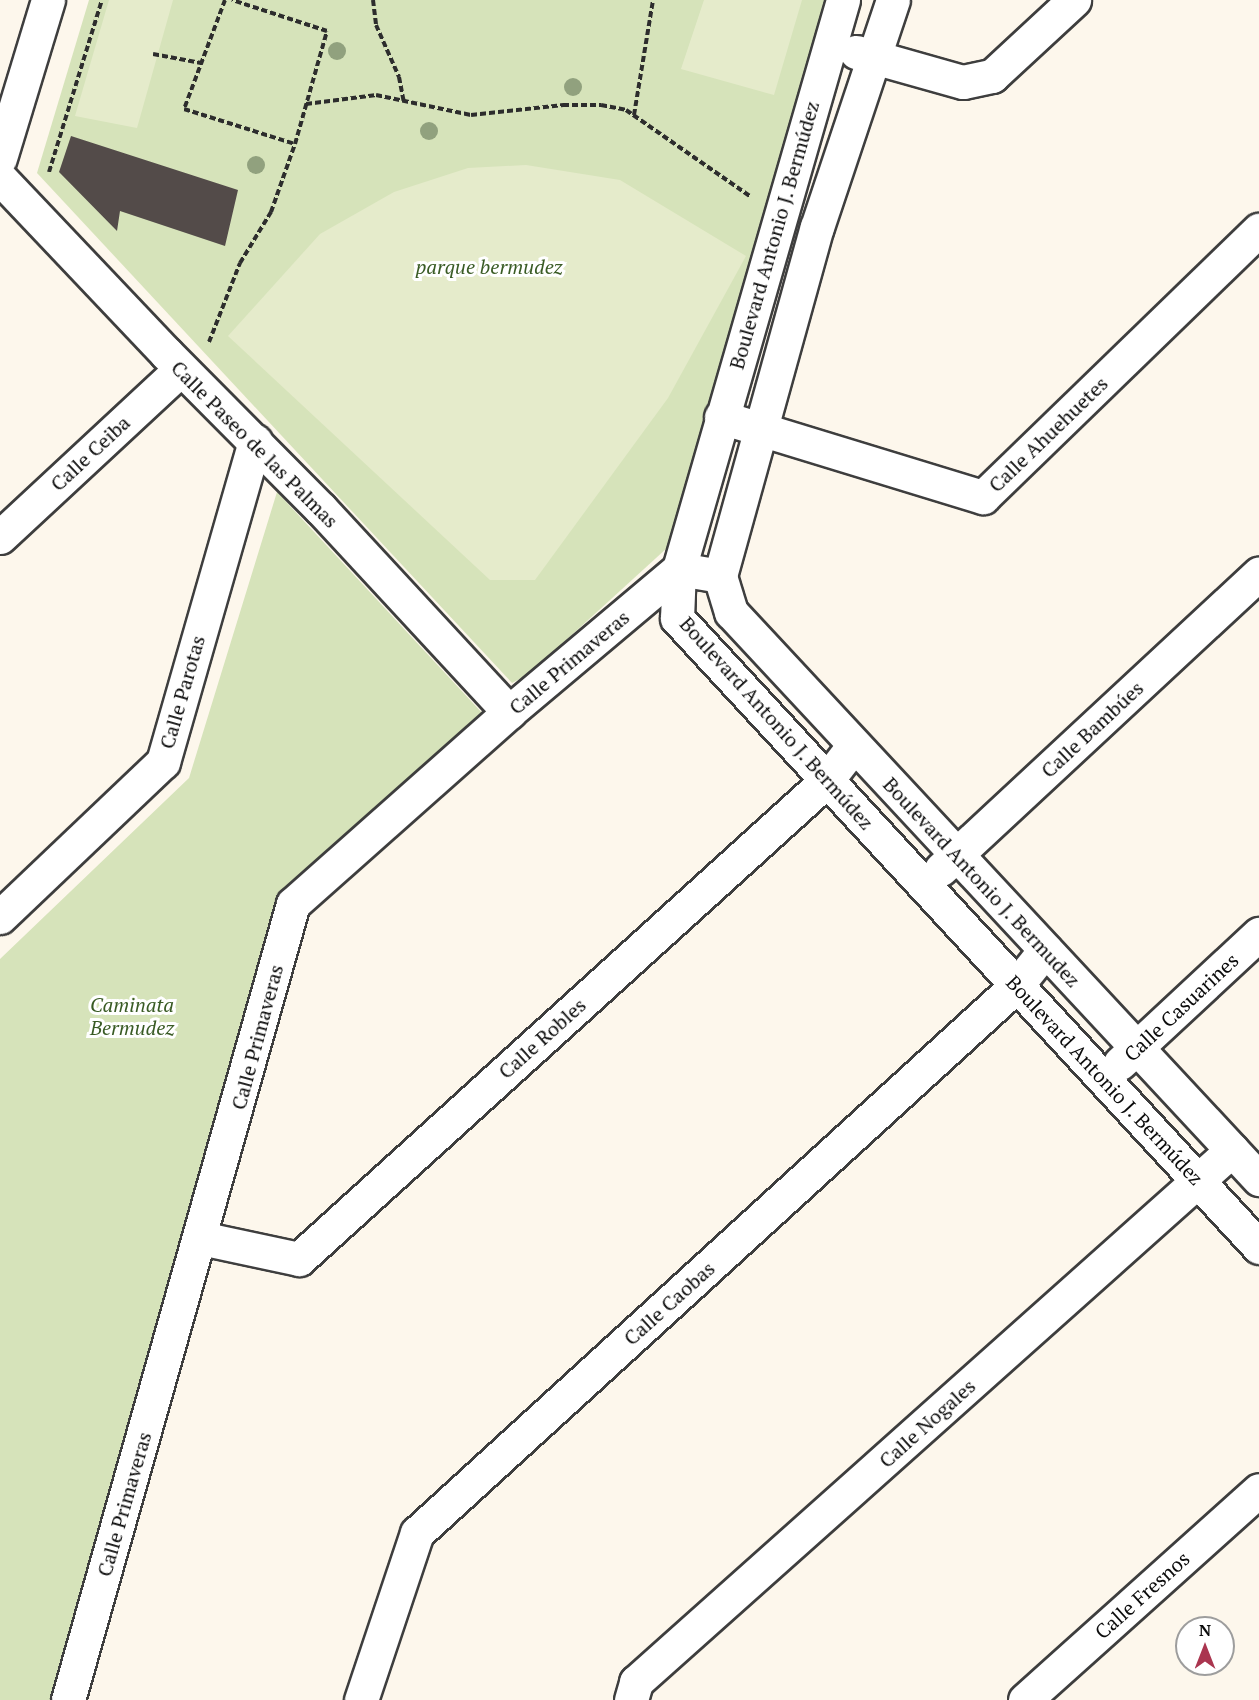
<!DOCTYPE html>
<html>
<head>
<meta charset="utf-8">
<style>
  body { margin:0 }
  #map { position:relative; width:1259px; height:1700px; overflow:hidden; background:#fdf7ec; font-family:"PT Serif",serif }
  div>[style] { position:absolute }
  .green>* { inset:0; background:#d6e3ba }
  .pitch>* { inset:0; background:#e5ebcb }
  .building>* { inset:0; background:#534b49 }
  .path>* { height:4px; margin-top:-2px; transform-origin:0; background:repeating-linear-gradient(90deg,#2d2d2d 0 6px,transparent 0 9px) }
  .roads { filter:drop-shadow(2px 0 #3e3e3e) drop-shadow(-2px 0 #3e3e3e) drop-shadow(0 2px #3e3e3e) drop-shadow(0 -2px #3e3e3e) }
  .minor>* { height:33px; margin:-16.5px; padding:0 16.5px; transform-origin:16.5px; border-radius:16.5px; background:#fff }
  .trees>* { width:18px; height:18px; margin:-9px; border-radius:50%; background:#91a17e }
  span { translate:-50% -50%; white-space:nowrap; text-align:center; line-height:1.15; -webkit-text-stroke:6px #fff; paint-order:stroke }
  .street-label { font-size:20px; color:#0b0b0b }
  .park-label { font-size:20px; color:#395b24; font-style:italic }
  .north { position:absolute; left:1175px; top:1616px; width:60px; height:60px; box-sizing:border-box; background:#fff; border:2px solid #9d9d9d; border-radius:50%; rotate:0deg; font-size:16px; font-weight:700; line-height:24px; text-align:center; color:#0b0b0b }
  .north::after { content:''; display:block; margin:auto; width:21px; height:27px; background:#aa354f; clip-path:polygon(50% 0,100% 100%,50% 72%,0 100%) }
</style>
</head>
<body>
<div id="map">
  <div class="green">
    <i style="clip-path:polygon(89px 0,848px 0,690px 527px,529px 674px,512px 683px,37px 173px)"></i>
    <i style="clip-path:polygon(277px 492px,484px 715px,309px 883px,69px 1700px,0 1700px,0 959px,189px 778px)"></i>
  </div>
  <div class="pitch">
    <i style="clip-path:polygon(109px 0,173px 0,137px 128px,75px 116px)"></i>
    <i style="clip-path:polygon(704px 0,802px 0,774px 95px,681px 69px)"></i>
    <i style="clip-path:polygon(526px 165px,620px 180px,746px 256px,668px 398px,535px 580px,490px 580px,228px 336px,320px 234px,394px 192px,468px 168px)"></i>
  </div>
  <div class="building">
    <i style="clip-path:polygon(71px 136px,238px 190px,225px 246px,120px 211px,117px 231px,59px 172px)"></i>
  </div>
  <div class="path">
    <i style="left:225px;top:0;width:116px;rotate:110.6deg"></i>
    <i style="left:184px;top:109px;width:116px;rotate:17.5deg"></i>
    <i style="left:295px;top:144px;width:117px;rotate:-74.2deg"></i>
    <i style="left:327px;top:31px;width:100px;rotate:-161.9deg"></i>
    <i style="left:373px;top:0;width:25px;rotate:83deg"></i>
    <i style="left:376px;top:25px;width:57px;rotate:66.1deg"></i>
    <i style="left:399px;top:77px;width:26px;rotate:79deg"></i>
    <i style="left:153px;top:54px;width:49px;rotate:10.6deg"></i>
    <i style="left:306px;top:104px;width:71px;rotate:-7.3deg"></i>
    <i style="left:376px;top:95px;width:97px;rotate:11.9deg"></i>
    <i style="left:471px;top:115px;width:93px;rotate:-6.2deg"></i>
    <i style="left:563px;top:105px;width:38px"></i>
    <i style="left:601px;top:105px;width:25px;rotate:11deg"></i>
    <i style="left:626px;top:110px;width:152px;rotate:34.8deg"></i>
    <i style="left:634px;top:115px;width:117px;rotate:-80.6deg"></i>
    <i style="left:49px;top:172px;width:180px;rotate:-72.9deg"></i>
    <i style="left:209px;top:342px;width:85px;rotate:-68.6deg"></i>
    <i style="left:240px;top:263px;width:60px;rotate:-58.7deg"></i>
    <i style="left:271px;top:212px;width:72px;rotate:-70.6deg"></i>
  </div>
  <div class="roads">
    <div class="minor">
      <i style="left:843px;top:0;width:592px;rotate:106.08deg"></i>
      <i style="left:679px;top:569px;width:49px;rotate:92.3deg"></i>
      <i style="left:677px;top:618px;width:857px;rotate:47.22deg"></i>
      <i style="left:856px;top:52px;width:111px;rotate:15.7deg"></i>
      <i style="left:963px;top:82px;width:30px;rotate:-12deg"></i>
      <i style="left:992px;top:76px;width:112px;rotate:-42.8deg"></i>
      <i style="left:0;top:158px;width:165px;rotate:-73.1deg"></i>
      <i style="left:0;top:178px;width:241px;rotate:46.5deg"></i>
      <i style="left:166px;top:353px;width:220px;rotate:45.2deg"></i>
      <i style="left:321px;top:509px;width:277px;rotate:47.2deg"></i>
      <i style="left:721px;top:417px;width:274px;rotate:17deg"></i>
      <i style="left:983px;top:497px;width:384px;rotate:-44.1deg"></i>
      <i style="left:0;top:537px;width:247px;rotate:-42.9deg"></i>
      <i style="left:720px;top:576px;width:38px;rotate:73deg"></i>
      <i style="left:731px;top:612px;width:775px;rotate:47.04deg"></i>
      <i style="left:720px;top:576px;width:362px;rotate:-74.5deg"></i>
      <i style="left:817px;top:227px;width:239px;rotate:-71.5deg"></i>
      <i style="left:941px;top:869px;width:434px;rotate:-42.9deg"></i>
      <i style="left:0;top:917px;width:225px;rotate:-43.6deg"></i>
      <i style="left:163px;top:762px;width:334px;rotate:-74deg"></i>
      <i style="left:1120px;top:1063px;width:190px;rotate:-42.9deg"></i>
      <i style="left:201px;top:1238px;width:100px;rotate:12.1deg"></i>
      <i style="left:299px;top:1259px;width:713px;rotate:-42.21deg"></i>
      <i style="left:827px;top:780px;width:44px;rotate:-52.4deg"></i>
      <i style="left:68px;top:1700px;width:827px;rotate:-74.22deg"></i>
      <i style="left:293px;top:904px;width:289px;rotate:-41.6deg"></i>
      <i style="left:509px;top:712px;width:222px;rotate:-40.1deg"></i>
      <i style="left:679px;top:569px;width:42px;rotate:9.7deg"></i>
      <i style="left:361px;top:1700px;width:176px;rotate:-71.5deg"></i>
      <i style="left:417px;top:1533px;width:813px;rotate:-42.41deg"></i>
      <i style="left:1017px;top:985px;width:45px;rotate:-51.3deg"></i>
      <i style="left:631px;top:1700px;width:19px;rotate:-74deg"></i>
      <i style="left:636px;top:1682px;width:799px;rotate:-41.75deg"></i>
      <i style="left:1025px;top:1700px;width:314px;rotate:-41.9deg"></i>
    </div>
  </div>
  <div class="trees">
    <i style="left:337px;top:51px"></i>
    <i style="left:573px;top:87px"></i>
    <i style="left:429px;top:131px"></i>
    <i style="left:256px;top:165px"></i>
  </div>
  <div class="street-label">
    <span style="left:774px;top:235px;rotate:-74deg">Boulevard Antonio J. Bermúdez</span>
    <span style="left:1048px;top:434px;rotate:-44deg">Calle Ahuehuetes</span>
    <span style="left:255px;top:444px;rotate:45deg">Calle Paseo de las Palmas</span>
    <span style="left:90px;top:453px;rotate:-43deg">Calle Ceiba</span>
    <span style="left:569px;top:662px;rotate:-40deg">Calle Primaveras</span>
    <span style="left:182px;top:692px;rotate:-74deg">Calle Parotas</span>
    <span style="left:777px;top:723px;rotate:48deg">Boulevard Antonio J. Bermúdez</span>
    <span style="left:1092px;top:729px;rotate:-43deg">Calle Bambúes</span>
    <span style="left:982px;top:882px;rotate:47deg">Boulevard Antonio J. Bermudez</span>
    <span style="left:1181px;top:1007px;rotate:-43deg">Calle Casuarines</span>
    <span style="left:257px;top:1037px;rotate:-75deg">Calle Primaveras</span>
    <span style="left:542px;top:1038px;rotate:-42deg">Calle Robles</span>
    <span style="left:1105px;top:1080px;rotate:47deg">Boulevard Antonio J. Bermúdez</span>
    <span style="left:669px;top:1303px;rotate:-42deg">Calle Caobas</span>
    <span style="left:927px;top:1423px;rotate:-42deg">Calle Nogales</span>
    <span style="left:124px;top:1504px;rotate:-74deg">Calle Primaveras</span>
    <span style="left:1142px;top:1595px;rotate:-42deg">Calle Fresnos</span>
  </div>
  <div class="park-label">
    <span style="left:489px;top:266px">parque bermudez</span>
    <span style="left:132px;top:1016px">Caminata<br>Bermudez</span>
  </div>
  <div class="north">N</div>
</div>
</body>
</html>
